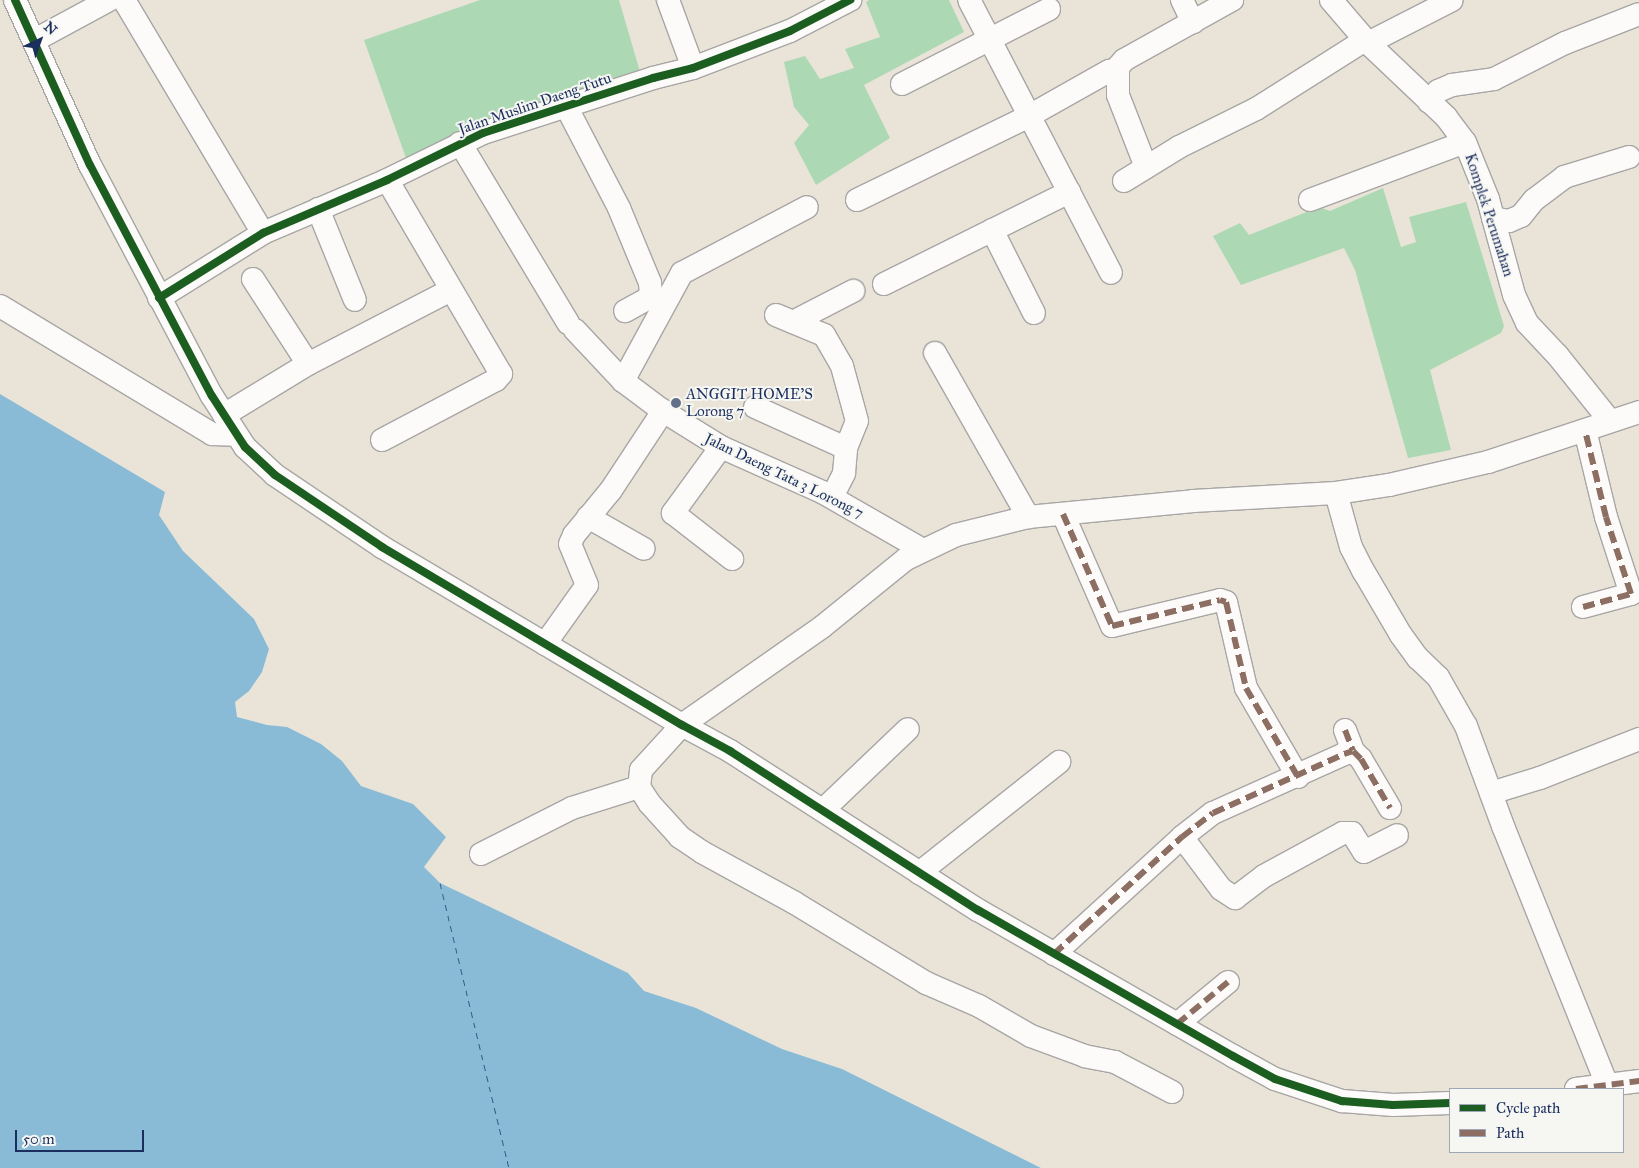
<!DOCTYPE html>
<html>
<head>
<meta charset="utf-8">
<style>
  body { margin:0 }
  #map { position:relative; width:1639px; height:1168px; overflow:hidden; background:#eae4d8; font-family:"IM FELL Great Primer",serif }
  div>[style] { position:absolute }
  .green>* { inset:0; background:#acd9b3 }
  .water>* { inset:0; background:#89bbd7 }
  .ferry>* { height:1px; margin-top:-0.5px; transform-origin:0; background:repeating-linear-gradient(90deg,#335a88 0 6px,transparent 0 11px) }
  .roads { filter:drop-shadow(1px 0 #a7a6a5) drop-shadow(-1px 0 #a7a6a5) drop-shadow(0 1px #a7a6a5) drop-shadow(0 -1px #a7a6a5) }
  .minor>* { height:22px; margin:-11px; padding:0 11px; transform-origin:11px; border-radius:11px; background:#fcfbf9 }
  .quiet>* { height:6px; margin-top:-3px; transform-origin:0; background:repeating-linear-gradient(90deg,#8d6e63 0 12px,transparent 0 18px) }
  .cycleway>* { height:8px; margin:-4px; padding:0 4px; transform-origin:4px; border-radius:4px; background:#1b5e20 }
  .dots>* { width:14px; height:14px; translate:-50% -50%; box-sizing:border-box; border:2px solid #f6f6f2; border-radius:50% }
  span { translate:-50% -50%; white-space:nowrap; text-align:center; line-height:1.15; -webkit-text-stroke:4px #f6f6f2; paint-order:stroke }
  .street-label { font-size:15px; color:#1b2f5e }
  .poi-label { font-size:15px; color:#1b2f5e }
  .left { translate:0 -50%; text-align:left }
  .legend { position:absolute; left:1449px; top:1088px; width:175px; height:65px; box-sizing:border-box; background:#f6f6f2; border:1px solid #9ea6b7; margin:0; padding:6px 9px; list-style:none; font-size:15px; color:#1b2f5e }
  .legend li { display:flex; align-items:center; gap:10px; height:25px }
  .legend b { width:25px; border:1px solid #9ea6b7 }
  .north { position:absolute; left:15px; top:15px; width:50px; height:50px; -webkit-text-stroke:4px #f6f6f2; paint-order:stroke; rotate:42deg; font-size:14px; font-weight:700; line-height:20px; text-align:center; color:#1b2f5e }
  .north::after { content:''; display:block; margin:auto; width:18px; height:22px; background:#1b2f5e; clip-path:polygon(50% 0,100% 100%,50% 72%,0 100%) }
  .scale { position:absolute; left:15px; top:1130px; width:129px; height:22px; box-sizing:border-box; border:2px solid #1b2f5e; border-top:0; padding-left:6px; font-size:15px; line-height:18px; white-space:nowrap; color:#1b2f5e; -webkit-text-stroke:4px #f6f6f2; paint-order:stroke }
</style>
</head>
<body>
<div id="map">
  <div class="green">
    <i style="clip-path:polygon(480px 0,619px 0,641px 75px,406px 158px,364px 40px)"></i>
    <i style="clip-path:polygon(869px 0,949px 0,964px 32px,864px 85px,890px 138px,816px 185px,794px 143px,809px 125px,794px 107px,784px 62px,805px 56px,820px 79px,854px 68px,845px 49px,880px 37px,866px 2px)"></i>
    <i style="clip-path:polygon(1383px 188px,1401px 247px,1416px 242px,1409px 217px,1466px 202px,1504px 326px,1501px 333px,1430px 370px,1451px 450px,1408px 458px,1355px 270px,1344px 248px,1241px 285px,1213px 236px,1240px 223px,1249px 235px,1319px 207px,1330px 211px)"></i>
  </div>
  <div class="water">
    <i style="clip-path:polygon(0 394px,165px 492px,159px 515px,183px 551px,254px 619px,269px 649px,262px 672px,249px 691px,235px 702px,237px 717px,267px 725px,287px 727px,321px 744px,342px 761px,361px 786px,413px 804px,446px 837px,424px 867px,440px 883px,628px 973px,644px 991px,696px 1008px,782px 1049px,842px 1069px,1041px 1168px,0 1168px)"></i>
  </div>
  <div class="ferry">
    <i style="left:440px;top:883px;width:293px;rotate:76.4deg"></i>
  </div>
  <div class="roads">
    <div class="minor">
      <i style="left:15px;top:0;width:181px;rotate:65.6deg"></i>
      <i style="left:90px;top:165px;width:261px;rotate:62.2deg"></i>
      <i style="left:212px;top:396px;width:61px;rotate:57.1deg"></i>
      <i style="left:245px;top:447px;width:41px;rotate:43deg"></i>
      <i style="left:275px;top:475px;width:129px;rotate:33.9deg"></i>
      <i style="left:382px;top:547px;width:349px;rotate:30.7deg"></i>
      <i style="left:682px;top:725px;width:55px;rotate:28.4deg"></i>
      <i style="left:730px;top:751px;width:295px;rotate:32.7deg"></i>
      <i style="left:978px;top:910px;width:294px;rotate:29.8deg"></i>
      <i style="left:1233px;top:1056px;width:48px;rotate:28.7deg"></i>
      <i style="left:1275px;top:1079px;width:71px;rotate:18.2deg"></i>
      <i style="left:1342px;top:1101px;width:51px;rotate:4.5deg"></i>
      <i style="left:1393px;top:1105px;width:57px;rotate:-2deg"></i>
      <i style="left:124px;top:0;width:271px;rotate:59.2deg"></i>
      <i style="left:668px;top:0;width:72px;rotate:69.8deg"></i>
      <i style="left:1182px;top:0;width:25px;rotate:64deg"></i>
      <i style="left:1331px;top:0;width:57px;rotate:49.3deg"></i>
      <i style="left:1368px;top:43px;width:108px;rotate:43.5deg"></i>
      <i style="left:1446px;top:117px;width:31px;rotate:53deg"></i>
      <i style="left:1465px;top:142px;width:61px;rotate:68deg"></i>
      <i style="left:1488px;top:199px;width:99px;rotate:74.8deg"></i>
      <i style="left:1514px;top:295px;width:31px;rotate:65deg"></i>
      <i style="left:1527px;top:323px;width:45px;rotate:46.8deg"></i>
      <i style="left:1558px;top:356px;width:83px;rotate:51.3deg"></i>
      <i style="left:35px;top:40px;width:84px;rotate:-28.4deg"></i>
      <i style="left:1368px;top:43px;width:94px;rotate:-27.1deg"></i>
      <i style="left:902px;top:84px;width:165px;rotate:-27deg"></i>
      <i style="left:1429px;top:102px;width:14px;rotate:-51deg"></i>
      <i style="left:1438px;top:91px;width:15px;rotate:-23deg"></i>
      <i style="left:1452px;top:85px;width:42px;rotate:-8.1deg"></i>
      <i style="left:1494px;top:79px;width:80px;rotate:-26.9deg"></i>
      <i style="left:1565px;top:43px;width:79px;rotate:-21.4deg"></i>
      <i style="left:567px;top:108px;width:113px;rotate:62.5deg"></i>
      <i style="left:619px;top:208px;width:81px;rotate:67.5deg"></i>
      <i style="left:650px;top:283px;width:11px;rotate:85deg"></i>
      <i style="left:651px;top:294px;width:6px;rotate:129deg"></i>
      <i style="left:647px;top:299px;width:25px;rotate:151deg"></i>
      <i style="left:460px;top:143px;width:210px;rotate:59deg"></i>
      <i style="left:1146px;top:167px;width:77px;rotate:-111.3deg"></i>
      <i style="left:1118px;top:95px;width:28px;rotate:-90deg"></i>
      <i style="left:1118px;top:67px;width:9px;rotate:-49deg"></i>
      <i style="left:1124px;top:60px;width:124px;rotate:-29.1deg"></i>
      <i style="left:1124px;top:181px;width:65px;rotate:-31.7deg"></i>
      <i style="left:1179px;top:147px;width:86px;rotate:-26.3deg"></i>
      <i style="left:1256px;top:109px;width:129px;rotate:-32.3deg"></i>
      <i style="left:1069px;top:192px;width:91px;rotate:62.6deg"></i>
      <i style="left:857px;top:200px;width:191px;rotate:-26deg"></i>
      <i style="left:1029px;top:116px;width:92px;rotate:-29.4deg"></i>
      <i style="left:1310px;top:200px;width:165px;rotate:-20.5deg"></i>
      <i style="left:318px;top:209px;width:98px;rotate:67.9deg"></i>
      <i style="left:1493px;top:218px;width:16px;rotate:11deg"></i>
      <i style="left:1509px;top:221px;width:13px;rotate:-23deg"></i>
      <i style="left:1521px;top:216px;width:21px;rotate:-51deg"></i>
      <i style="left:1534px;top:200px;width:38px;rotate:-37deg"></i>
      <i style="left:1564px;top:177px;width:68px;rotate:-17.1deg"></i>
      <i style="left:992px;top:230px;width:93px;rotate:63.2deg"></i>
      <i style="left:253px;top:279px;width:101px;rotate:57.1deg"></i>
      <i style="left:884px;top:284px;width:207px;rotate:-26.4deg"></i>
      <i style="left:1069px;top:192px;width:216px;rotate:-117.5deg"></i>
      <i style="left:159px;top:298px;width:123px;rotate:-32deg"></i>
      <i style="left:263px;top:233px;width:135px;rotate:-23.1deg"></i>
      <i style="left:387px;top:180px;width:107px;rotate:-26.1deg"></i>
      <i style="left:483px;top:133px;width:179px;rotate:-17.9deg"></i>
      <i style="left:653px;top:78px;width:41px;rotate:-14deg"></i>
      <i style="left:693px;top:68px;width:104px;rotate:-20.9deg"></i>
      <i style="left:790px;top:31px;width:68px;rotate:-27.3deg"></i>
      <i style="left:0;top:306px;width:248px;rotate:31.1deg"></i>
      <i style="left:212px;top:434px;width:24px;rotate:2deg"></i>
      <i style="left:793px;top:322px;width:68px;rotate:-27.3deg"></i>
      <i style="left:575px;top:330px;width:70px;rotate:46.7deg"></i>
      <i style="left:623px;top:381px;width:50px;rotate:36.9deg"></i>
      <i style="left:663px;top:411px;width:68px;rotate:31.8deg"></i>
      <i style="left:721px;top:447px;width:111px;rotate:24deg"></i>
      <i style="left:822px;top:492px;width:116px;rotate:29.9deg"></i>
      <i style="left:935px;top:353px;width:189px;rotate:60.4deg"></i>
      <i style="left:623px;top:381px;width:123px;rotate:-61.4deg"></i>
      <i style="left:682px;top:273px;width:141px;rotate:-27.8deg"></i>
      <i style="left:755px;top:407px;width:100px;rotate:24.3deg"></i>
      <i style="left:846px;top:448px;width:29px;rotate:-68deg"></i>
      <i style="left:857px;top:421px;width:57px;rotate:-105.3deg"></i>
      <i style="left:842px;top:366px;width:36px;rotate:-120deg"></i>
      <i style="left:824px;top:335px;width:52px;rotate:-157.4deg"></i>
      <i style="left:224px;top:415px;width:98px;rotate:-31.3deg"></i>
      <i style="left:308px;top:364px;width:161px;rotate:-27.4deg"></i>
      <i style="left:382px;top:440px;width:129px;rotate:-27.8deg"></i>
      <i style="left:496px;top:380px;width:8px;rotate:-50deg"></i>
      <i style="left:501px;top:374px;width:225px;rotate:-120.4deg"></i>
      <i style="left:721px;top:447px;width:82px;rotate:126deg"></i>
      <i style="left:673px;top:513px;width:75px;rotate:37.9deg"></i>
      <i style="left:1336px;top:493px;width:56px;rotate:74.5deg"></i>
      <i style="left:1351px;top:547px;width:28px;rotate:63deg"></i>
      <i style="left:1364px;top:572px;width:73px;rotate:59.6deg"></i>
      <i style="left:1401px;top:635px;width:29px;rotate:54deg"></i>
      <i style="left:1418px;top:658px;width:28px;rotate:44deg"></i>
      <i style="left:1438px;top:677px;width:56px;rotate:60.3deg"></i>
      <i style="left:1466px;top:726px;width:107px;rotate:69.7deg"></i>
      <i style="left:1503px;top:826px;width:279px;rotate:68.1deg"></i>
      <i style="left:832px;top:497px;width:27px;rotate:-63deg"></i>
      <i style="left:844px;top:473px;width:25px;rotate:-85deg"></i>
      <i style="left:1063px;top:514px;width:122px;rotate:66.4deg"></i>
      <i style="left:1112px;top:626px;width:111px;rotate:-13.5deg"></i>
      <i style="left:1220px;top:600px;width:6px;rotate:18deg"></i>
      <i style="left:1226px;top:602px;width:88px;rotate:76.9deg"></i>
      <i style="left:1246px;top:688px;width:103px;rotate:59.7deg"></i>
      <i style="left:588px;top:517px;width:64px;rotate:29.7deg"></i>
      <i style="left:1583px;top:607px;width:50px;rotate:-15.2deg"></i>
      <i style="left:1631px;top:594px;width:81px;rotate:-108deg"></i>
      <i style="left:1606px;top:517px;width:89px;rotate:-103.6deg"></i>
      <i style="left:545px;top:644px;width:72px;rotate:-54.6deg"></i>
      <i style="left:587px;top:585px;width:44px;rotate:-112.5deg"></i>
      <i style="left:570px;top:544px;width:10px;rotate:-66deg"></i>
      <i style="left:574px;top:535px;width:58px;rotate:-50.6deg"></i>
      <i style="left:611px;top:490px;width:95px;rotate:-56.6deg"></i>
      <i style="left:1345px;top:730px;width:22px;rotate:69deg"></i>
      <i style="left:1491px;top:793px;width:51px;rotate:-17deg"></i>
      <i style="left:1540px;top:778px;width:106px;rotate:-21.5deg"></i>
      <i style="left:823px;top:810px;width:117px;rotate:-43.6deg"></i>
      <i style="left:1182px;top:837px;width:65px;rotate:53.1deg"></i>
      <i style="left:1221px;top:889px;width:17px;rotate:33deg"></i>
      <i style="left:1235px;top:898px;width:36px;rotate:-37deg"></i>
      <i style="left:1264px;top:876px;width:90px;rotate:-28.6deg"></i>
      <i style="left:1343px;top:833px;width:9px"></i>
      <i style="left:1352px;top:833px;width:22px;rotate:58deg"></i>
      <i style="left:1364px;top:852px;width:37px;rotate:-27deg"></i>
      <i style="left:481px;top:854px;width:102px;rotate:-26.8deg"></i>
      <i style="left:572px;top:808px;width:70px;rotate:-17.4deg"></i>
      <i style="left:919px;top:873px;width:179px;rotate:-38.4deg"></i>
      <i style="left:1054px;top:954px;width:173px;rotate:-42.4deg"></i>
      <i style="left:1182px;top:837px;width:39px;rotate:-38deg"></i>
      <i style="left:1213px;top:813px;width:144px;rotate:-24.2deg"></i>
      <i style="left:1344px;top:754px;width:9px;rotate:-18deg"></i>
      <i style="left:1353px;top:751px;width:11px;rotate:45deg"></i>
      <i style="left:1361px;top:759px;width:57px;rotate:59.4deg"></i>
      <i style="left:1177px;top:1024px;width:66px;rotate:-39.5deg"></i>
      <i style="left:1576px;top:1089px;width:64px;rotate:-7.2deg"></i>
      <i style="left:1172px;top:1092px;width:64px;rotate:-152.2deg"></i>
      <i style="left:1115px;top:1062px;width:31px;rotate:-169deg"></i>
      <i style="left:1085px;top:1056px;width:58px;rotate:-159.7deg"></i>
      <i style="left:1031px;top:1036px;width:60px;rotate:-150deg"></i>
      <i style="left:979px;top:1006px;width:58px;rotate:-156.5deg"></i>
      <i style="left:926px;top:983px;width:153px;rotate:-148.6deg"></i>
      <i style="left:795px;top:903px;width:106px;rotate:-151.3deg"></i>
      <i style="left:702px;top:852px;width:27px;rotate:-146deg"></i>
      <i style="left:680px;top:837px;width:45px;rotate:-132.3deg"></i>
      <i style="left:650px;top:804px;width:20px;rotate:-123deg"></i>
      <i style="left:639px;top:787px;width:17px;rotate:-83deg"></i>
      <i style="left:641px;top:770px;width:61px;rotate:-47.7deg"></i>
      <i style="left:682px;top:725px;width:171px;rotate:-35deg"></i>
      <i style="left:822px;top:627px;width:108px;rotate:-39deg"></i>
      <i style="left:906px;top:559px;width:55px;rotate:-25.6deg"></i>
      <i style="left:956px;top:535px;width:74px;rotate:-14deg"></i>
      <i style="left:1028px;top:517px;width:166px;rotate:-5.5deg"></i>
      <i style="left:1193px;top:501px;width:143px;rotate:-3.2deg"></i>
      <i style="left:1336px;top:493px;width:54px;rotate:-8.6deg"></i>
      <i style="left:1389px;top:485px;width:102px;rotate:-13.1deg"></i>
      <i style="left:1488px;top:462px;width:159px;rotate:-18.3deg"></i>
    </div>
  </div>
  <div class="quiet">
    <i style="left:1063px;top:514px;width:122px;rotate:66.4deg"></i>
    <i style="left:1112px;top:626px;width:111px;rotate:-13.5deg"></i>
    <i style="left:1220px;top:600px;width:6px;rotate:18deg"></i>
    <i style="left:1226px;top:602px;width:88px;rotate:76.9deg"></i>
    <i style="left:1246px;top:688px;width:103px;rotate:59.7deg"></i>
    <i style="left:1583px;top:607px;width:50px;rotate:-15.2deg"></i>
    <i style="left:1631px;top:594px;width:81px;rotate:-108deg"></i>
    <i style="left:1606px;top:517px;width:89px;rotate:-103.6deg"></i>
    <i style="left:1345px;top:730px;width:22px;rotate:69deg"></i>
    <i style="left:1058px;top:956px;width:4px;rotate:-153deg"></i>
    <i style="left:1054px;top:954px;width:40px;rotate:-43deg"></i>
    <i style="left:1083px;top:927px;width:134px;rotate:-42.3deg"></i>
    <i style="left:1182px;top:837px;width:39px;rotate:-38deg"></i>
    <i style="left:1213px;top:813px;width:144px;rotate:-24.2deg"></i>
    <i style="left:1344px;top:754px;width:9px;rotate:-18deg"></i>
    <i style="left:1353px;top:751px;width:11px;rotate:45deg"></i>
    <i style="left:1361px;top:759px;width:57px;rotate:59.4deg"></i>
    <i style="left:1177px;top:1024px;width:66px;rotate:-39.5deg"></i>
    <i style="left:1576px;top:1089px;width:64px;rotate:-7.2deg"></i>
  </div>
  <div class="cycleway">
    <i style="left:15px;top:0;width:181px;rotate:65.6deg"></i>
    <i style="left:90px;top:165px;width:261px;rotate:62.2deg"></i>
    <i style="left:212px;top:396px;width:61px;rotate:57.1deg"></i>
    <i style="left:245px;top:447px;width:41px;rotate:43deg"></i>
    <i style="left:275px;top:475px;width:129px;rotate:33.9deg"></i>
    <i style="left:382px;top:547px;width:349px;rotate:30.7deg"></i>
    <i style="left:682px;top:725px;width:55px;rotate:28.4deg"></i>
    <i style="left:730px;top:751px;width:295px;rotate:32.7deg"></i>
    <i style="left:978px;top:910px;width:294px;rotate:29.8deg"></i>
    <i style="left:1233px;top:1056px;width:48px;rotate:28.7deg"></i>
    <i style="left:1275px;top:1079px;width:71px;rotate:18.2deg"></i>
    <i style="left:1342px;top:1101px;width:51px;rotate:4.5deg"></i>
    <i style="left:1393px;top:1105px;width:57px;rotate:-2deg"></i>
    <i style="left:159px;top:298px;width:123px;rotate:-32deg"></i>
    <i style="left:263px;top:233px;width:135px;rotate:-23.1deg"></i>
    <i style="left:387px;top:180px;width:107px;rotate:-26.1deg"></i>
    <i style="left:483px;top:133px;width:179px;rotate:-17.9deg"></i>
    <i style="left:653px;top:78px;width:41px;rotate:-14deg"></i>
    <i style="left:693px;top:68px;width:104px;rotate:-20.9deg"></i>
    <i style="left:790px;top:31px;width:68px;rotate:-27.3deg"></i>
  </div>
  <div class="dots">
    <i style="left:676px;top:403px;background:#636e89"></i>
  </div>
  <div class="street-label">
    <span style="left:535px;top:104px;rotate:-19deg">Jalan Muslim Daeng Tutu</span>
    <span style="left:1489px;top:215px;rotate:72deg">Komplek Perumahan</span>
    <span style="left:784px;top:476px;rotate:26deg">Jalan Daeng Tata 3 Lorong 7</span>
  </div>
  <div class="poi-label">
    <span class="left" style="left:686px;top:403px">ANGGIT HOME'S<br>Lorong 7</span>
  </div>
  <ul class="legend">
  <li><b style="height:6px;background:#1b5e20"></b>Cycle path</li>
  <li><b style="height:6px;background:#8d6e63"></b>Path</li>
  </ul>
  <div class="north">N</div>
  <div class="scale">50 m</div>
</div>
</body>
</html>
